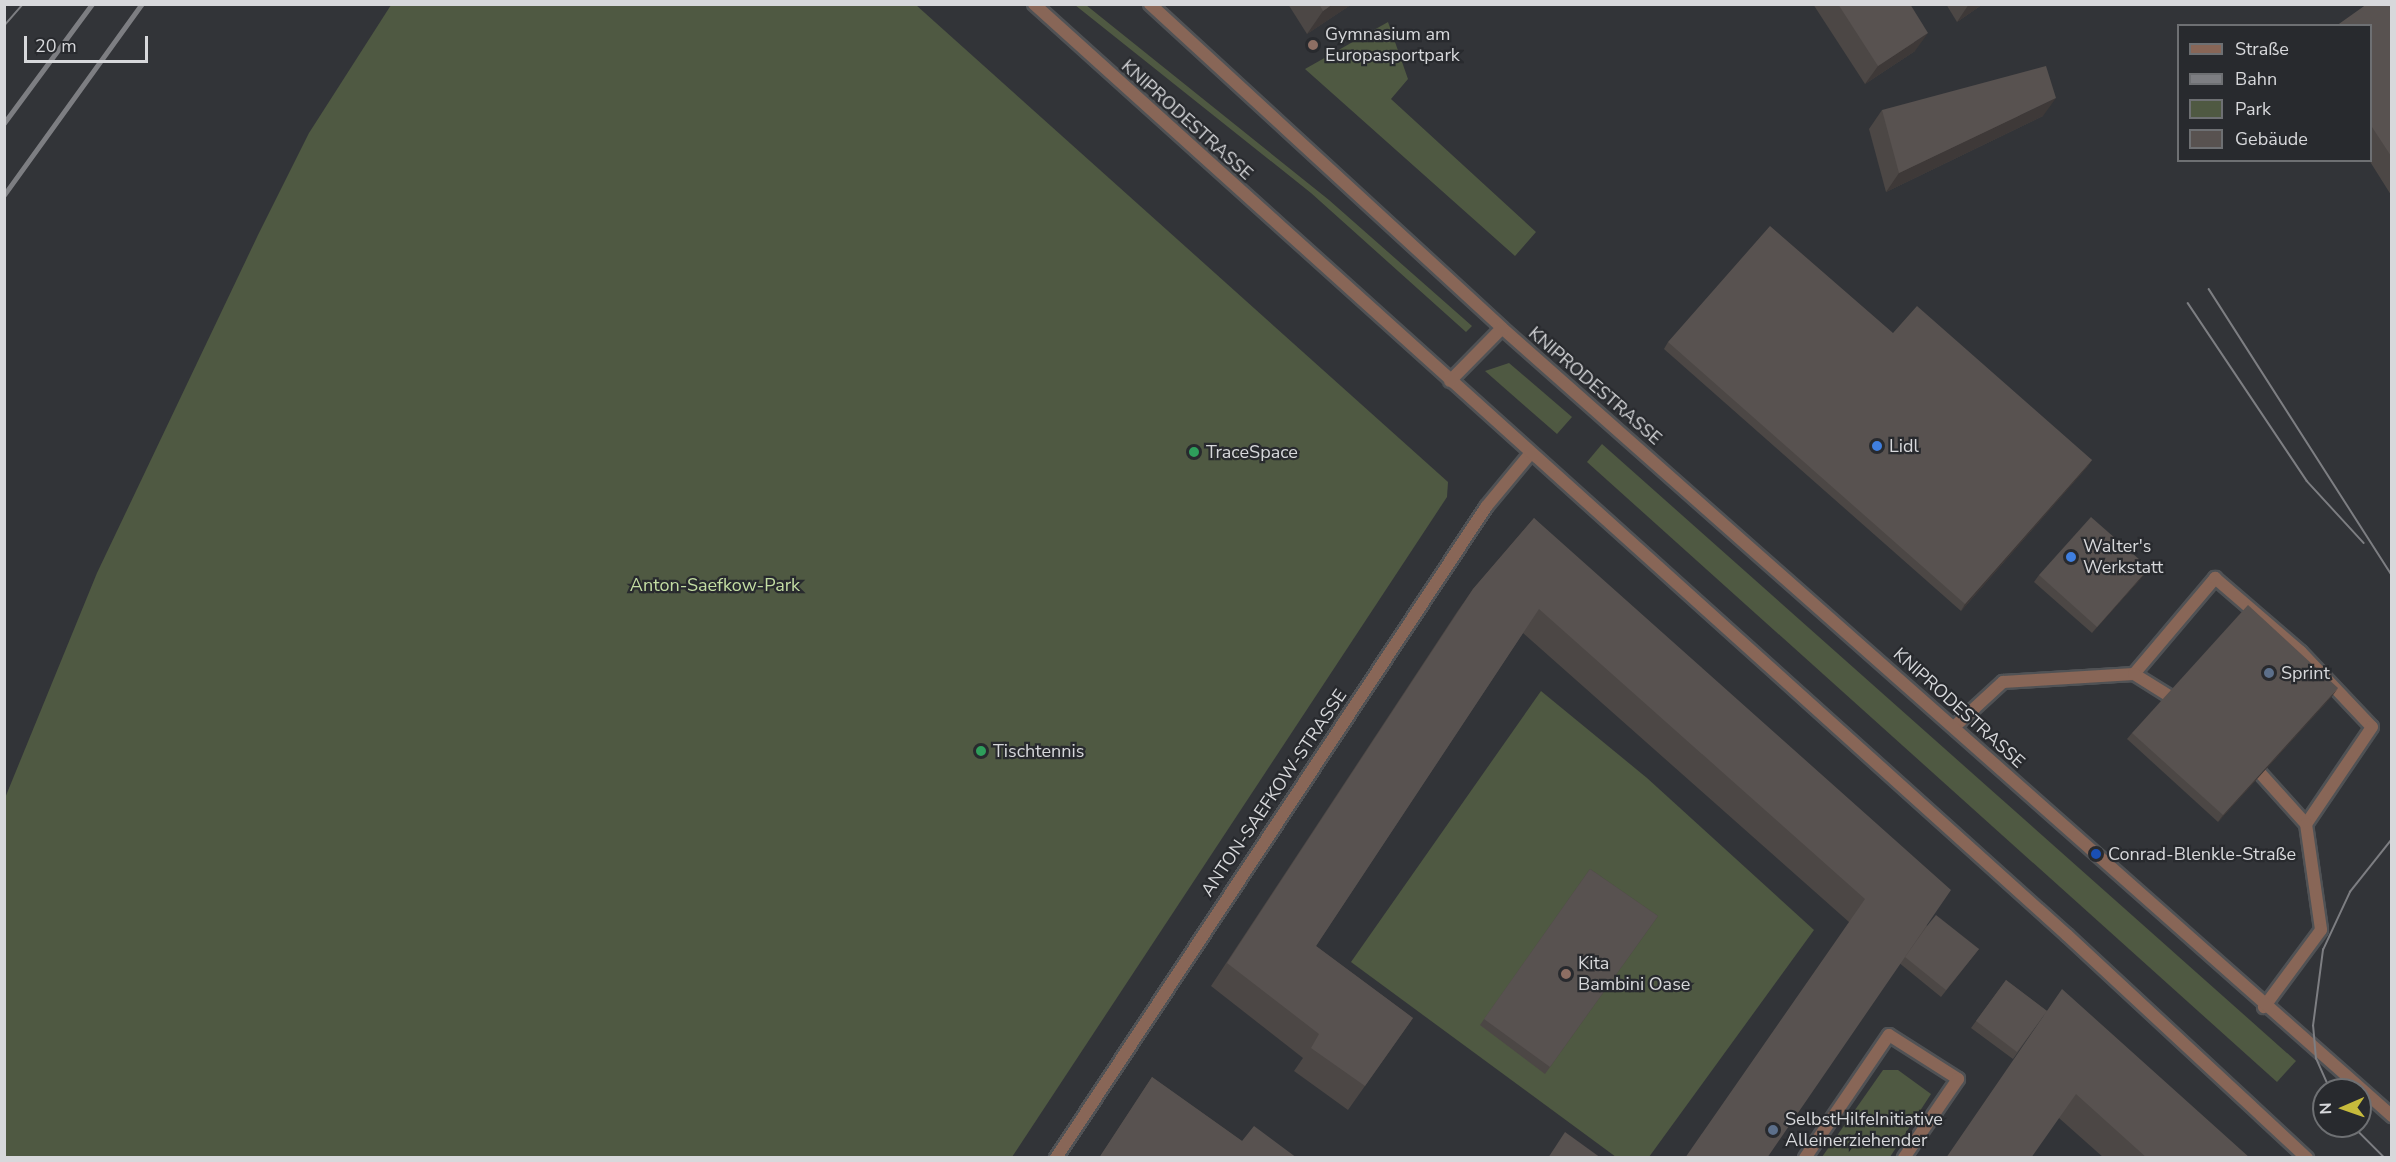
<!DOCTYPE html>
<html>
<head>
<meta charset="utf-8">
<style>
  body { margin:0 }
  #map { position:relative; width:2396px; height:1162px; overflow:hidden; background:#323438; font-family:"Nunito Sans",sans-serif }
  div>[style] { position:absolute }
  .green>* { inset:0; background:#4f5942 }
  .roads { filter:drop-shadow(2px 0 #505255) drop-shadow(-2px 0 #505255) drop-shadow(0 2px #505255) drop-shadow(0 -2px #505255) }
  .service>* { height:12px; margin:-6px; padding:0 6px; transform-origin:6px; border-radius:6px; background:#886657 }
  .minor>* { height:12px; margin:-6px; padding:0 6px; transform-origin:6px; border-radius:6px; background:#886657 }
  .tertiary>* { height:12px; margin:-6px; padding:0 6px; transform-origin:6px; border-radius:6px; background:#886657 }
  .tram>* { height:1.5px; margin:-0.75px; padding:0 0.75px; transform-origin:0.75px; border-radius:0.75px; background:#7d7e82 }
  .rail>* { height:4.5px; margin:-2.25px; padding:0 2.25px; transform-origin:2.25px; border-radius:2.25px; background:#7d7e82 }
  .wall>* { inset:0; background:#4c4745 }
  .shaded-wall>* { inset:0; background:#3e3938 }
  .building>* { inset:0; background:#585250 }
  .dots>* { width:16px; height:16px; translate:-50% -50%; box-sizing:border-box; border:3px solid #282a2e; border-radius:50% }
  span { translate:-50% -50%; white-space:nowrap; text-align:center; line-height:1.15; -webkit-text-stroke:4.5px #282a2e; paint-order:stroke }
  .poi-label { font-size:18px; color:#d7d8db }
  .left { translate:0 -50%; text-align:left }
  .street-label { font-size:18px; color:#d7d8db }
  .park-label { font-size:18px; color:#c3dda3 }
  .frame { position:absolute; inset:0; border:6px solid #d7d8db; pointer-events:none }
  .legend { position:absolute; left:2177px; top:24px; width:195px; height:138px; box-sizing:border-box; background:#282a2e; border:2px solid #6e7073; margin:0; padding:8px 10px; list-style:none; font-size:18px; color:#d7d8db }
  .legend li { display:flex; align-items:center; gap:12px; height:30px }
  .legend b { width:30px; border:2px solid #6e7073 }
  .north { position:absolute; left:2312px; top:1078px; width:60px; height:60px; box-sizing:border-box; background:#282a2e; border:2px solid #6e7073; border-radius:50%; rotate:268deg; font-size:16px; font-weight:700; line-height:24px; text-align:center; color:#d7d8db }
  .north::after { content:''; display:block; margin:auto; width:21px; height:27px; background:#c7bb3c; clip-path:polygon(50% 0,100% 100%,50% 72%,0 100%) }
  .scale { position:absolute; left:24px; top:36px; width:124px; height:27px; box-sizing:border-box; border:3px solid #d7d8db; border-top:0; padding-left:8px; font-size:18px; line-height:21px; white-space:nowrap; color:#d7d8db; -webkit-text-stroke:4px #282a2e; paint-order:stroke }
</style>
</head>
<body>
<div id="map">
  <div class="green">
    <i style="clip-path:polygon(391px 5px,916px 5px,1448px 482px,1447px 497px,1012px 1157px,5px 1157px,5px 798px,97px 573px,258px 235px,309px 133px)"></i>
    <i style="clip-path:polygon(1075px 5px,1086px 5px,1329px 200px,1472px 326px,1466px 332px,1311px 193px)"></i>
    <i style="clip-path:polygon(1388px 22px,1408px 79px,1391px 99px,1536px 232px,1515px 256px,1305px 69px)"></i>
    <i style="clip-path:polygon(1509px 363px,1572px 417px,1557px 434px,1485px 371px)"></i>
    <i style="clip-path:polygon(1602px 444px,2296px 1061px,2277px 1082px,1587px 462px)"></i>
    <i style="clip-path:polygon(1541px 691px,1647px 778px,1814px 930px,1649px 1157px,1616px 1157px,1351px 962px)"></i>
    <i style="clip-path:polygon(1883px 1070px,1898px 1070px,1931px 1094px,1890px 1157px,1822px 1157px)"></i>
  </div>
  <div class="roads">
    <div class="service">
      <i style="left:2134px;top:674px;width:126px;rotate:-49.8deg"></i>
      <i style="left:2215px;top:578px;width:113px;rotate:40.7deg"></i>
      <i style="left:2301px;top:652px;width:103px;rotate:46.6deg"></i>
      <i style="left:2372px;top:727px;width:117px;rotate:124.2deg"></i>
      <i style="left:1954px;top:727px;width:67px;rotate:-42.6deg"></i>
      <i style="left:2003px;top:682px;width:131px;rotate:-3.5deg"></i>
      <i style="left:2134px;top:674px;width:39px;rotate:32deg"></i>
      <i style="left:2261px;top:774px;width:67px;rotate:48deg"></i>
      <i style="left:2306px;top:824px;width:107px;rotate:81.9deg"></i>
      <i style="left:2321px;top:930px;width:96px;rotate:126.5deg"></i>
    </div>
    <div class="minor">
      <i style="left:1056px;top:1158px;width:780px;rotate:-56.55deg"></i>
      <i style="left:1486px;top:507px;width:69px;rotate:-50.3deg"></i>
      <i style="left:1805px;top:1158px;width:149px;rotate:-55.7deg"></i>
      <i style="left:1889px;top:1035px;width:82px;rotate:32.5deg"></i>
      <i style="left:1958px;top:1079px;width:96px;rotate:124.4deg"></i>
    </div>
    <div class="tertiary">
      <i style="left:1034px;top:4px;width:1391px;rotate:42.03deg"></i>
      <i style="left:2067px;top:935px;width:328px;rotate:42.9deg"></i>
      <i style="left:1150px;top:4px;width:478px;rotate:42.6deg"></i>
      <i style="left:1502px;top:328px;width:1189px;rotate:41.52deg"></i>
      <i style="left:1450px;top:381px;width:74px;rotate:-45.5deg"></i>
    </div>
  </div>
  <div class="tram">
    <i style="left:4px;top:26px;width:29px;rotate:-49deg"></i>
    <i style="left:2209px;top:289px;width:340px;rotate:57.4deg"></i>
    <i style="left:2188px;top:303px;width:214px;rotate:56.2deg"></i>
    <i style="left:2307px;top:481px;width:84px;rotate:47.4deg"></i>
    <i style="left:2330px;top:1090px;width:34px;rotate:-114deg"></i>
    <i style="left:2316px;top:1059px;width:33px;rotate:-95deg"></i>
    <i style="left:2313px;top:1026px;width:77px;rotate:-82.5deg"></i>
    <i style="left:2323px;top:950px;width:64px;rotate:-65deg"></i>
    <i style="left:2350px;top:892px;width:68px;rotate:-51.6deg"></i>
    <i style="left:2353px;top:1126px;width:45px;rotate:45deg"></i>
  </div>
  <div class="rail">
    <i style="left:4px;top:123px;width:148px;rotate:-53.5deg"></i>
    <i style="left:4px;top:195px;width:236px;rotate:-54.2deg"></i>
  </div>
  <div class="wall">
    <i style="clip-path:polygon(1288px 4px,1352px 4px,1307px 34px)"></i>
    <i style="clip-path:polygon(1813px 4px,1910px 4px,1915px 51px,1865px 84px)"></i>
    <i style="clip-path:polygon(1946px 4px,1983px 4px,1957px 22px)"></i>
    <i style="clip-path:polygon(2391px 4px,2391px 195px,2369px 160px,2370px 160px,2370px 26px)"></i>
    <i style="clip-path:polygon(1882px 110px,2043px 116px,1886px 192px,1869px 129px)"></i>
    <i style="clip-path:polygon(1893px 333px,2092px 460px,2087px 467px,1961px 611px,1664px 349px,1668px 342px)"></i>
    <i style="clip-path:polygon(1534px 518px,1927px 926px,1979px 949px,1941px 997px,1849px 922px,1523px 633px,1316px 946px,1413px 1018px,1348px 1110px,1294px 1071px,1303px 1058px,1211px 986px,1457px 612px,1473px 589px)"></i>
    <i style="clip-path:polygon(2039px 575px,2144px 575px,2092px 633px,2034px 582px)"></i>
    <i style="clip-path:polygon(2333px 695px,2218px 822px,2127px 739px,2132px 733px)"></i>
    <i style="clip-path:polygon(1590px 869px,1658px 916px,1545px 1074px,1480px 1025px)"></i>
    <i style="clip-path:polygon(2006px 980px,2047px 1011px,2250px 1158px,2104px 1158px,2059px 1118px,2044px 1015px,2013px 1059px,1971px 1028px)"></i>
    <i style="clip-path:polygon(1152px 1077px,1242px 1141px,1297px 1158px,1099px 1158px)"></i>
  </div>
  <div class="shaded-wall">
    <i style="clip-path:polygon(1333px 4px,1352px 4px,1307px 34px,1323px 11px)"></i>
    <i style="clip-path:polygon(1969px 4px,1983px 4px,1957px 22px)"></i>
    <i style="clip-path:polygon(1928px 33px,1915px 51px,1865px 84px,1878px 66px)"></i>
    <i style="clip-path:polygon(2056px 98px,2043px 116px,1886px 192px,1899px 173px)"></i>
    <i style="clip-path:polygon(2092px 460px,2087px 467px,1961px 611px,1965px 604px)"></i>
    <i style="clip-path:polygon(2149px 568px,2144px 575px,2092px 633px,2097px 627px)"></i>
    <i style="clip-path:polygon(2338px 688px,2333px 695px,2218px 822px,2223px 815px)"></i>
  </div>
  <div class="building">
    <i style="clip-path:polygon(1319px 4px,1333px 4px,1323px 11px)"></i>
    <i style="clip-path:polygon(1838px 4px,1910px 4px,1928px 33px,1878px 66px)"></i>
    <i style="clip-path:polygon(2367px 4px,2391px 4px,2391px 156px,2370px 124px,2370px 26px,2336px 26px)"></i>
    <i style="clip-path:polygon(2046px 66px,2056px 98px,1899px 173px,1882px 110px)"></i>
    <i style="clip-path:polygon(1770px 226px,1893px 333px,1917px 306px,2092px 460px,1965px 604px,1668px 342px)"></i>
    <i style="clip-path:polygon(2091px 517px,2149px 568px,2097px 627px,2039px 575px)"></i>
    <i style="clip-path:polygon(1534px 518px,1951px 890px,1767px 1158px,1685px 1158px,1865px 899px,1539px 609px,1316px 946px,1413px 1018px,1365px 1086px,1311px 1048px,1319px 1034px,1227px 963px,1473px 589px)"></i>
    <i style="clip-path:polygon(2248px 605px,2338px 688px,2223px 815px,2132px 733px)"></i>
    <i style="clip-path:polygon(1590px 869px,1658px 916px,1550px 1067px,1484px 1019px)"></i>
    <i style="clip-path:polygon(1936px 915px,1979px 949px,1946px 990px,1905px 957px,1927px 926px)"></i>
    <i style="clip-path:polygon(2006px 980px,2047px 1011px,2017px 1052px,1976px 1021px)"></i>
    <i style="clip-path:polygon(2062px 989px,2250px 1158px,2147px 1158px,2076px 1094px,2031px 1158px,1946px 1158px)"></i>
    <i style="clip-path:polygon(1152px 1077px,1242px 1141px,1254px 1126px,1297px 1158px,1099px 1158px)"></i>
    <i style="clip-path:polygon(1565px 1132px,1601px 1158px,1548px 1158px)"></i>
  </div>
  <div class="dots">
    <i style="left:1313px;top:45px;background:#8d6e63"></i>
    <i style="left:1877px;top:446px;background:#3f7fe0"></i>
    <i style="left:1194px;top:452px;background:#2e9e5b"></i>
    <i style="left:2071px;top:557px;background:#3f7fe0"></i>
    <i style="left:2269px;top:673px;background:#5c6f8a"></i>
    <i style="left:981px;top:751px;background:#2e9e5b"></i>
    <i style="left:2096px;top:854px;background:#1a4fb4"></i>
    <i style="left:1566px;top:974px;background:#8d6e63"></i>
    <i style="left:1773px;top:1130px;background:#5c6f8a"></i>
  </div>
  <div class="poi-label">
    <span class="left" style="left:1325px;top:45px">Gymnasium am<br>Europasportpark</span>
    <span class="left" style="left:1889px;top:446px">Lidl</span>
    <span class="left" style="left:1206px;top:452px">TraceSpace</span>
    <span class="left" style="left:2083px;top:557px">Walter's<br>Werkstatt</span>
    <span class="left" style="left:2281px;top:673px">Sprint</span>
    <span class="left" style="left:993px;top:751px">Tischtennis</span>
    <span class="left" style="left:2108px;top:854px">Conrad-Blenkle-Straße</span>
    <span class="left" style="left:1578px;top:974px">Kita<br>Bambini Oase</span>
    <span class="left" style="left:1785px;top:1130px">SelbstHilfeInitiative<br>Alleinerziehender</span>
  </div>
  <div class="street-label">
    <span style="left:1187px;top:120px;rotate:42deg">KNIPRODESTRASSE</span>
    <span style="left:1595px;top:386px;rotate:41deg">KNIPRODESTRASSE</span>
    <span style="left:1959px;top:708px;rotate:42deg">KNIPRODESTRASSE</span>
    <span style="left:1274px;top:793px;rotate:-56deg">ANTON-SAEFKOW-STRASSE</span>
  </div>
  <div class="park-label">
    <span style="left:715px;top:585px">Anton-Saefkow-Park</span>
  </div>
  <div class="frame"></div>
  <ul class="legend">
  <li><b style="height:8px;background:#886657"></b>Straße</li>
  <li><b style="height:8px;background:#7d7e82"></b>Bahn</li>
  <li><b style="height:16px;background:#4f5942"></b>Park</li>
  <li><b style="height:16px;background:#585250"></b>Gebäude</li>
  </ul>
  <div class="north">N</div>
  <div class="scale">20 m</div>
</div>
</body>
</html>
